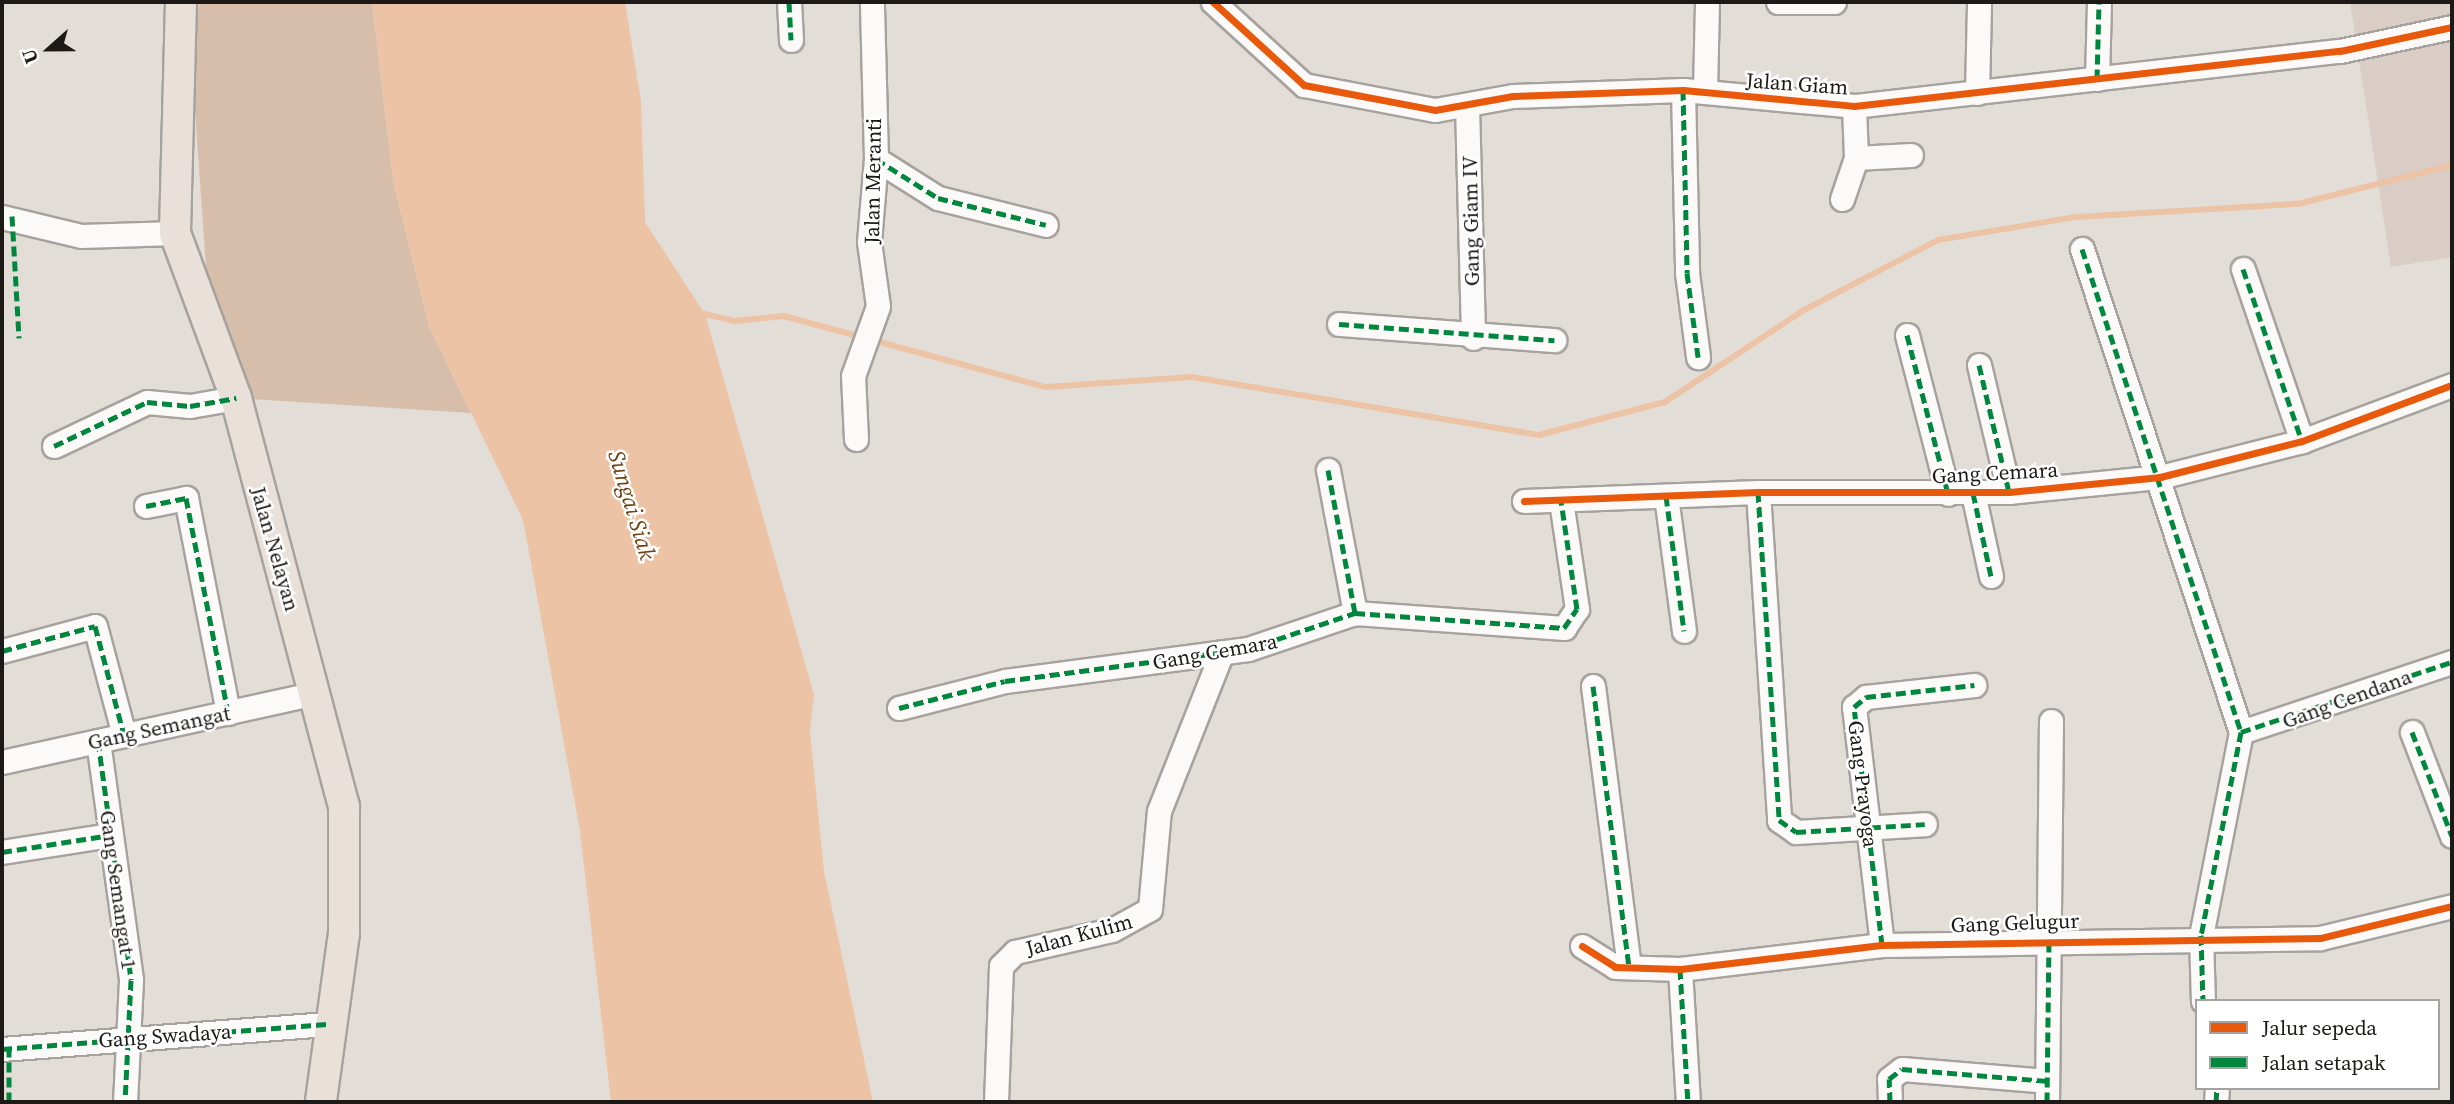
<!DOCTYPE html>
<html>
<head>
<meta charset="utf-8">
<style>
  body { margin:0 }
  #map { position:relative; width:2454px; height:1104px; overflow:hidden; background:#e3ddd8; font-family:"Source Serif 4",serif }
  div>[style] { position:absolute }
  .built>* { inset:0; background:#d9cdc5 }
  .green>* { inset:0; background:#d7beab }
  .water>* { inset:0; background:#ecc4a5 }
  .stream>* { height:6px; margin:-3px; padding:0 3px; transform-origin:3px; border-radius:3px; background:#ecc4a5 }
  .roads { filter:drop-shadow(2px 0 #a6a29e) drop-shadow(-2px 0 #a6a29e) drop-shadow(0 2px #a6a29e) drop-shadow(0 -2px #a6a29e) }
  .minor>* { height:23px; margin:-11.5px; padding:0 11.5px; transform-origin:11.5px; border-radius:11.5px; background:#fbfaf9 }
  .major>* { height:30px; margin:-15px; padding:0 15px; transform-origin:15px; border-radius:15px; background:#e8e0d9 }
  .quiet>* { height:5px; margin-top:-2.5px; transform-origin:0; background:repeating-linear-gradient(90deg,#00873e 0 10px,transparent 0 15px) }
  .cycleway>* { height:7px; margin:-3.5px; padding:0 3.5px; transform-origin:3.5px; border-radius:3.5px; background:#e8590c }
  span { translate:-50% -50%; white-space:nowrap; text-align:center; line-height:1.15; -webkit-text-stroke:5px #fff; paint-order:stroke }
  .street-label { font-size:21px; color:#1d1917 }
  .water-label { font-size:23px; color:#703e0d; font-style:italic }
  .frame { position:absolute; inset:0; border:4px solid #1d1917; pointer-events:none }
  .legend { position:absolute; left:2195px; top:999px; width:245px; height:91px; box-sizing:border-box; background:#fff; border:2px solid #a5a3a2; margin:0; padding:9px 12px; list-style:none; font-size:21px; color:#1d1917 }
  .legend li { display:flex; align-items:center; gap:14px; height:35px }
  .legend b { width:35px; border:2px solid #a5a3a2 }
  .north { position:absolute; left:14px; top:14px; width:70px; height:70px; -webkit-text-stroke:5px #fff; paint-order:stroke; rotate:249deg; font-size:19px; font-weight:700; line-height:28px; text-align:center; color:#1d1917 }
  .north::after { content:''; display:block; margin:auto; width:24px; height:32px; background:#1d1917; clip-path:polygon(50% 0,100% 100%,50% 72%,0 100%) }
</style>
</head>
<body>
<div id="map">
  <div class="built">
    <i style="clip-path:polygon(2350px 2px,2452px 2px,2452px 257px,2391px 267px)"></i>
  </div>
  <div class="green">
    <i style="clip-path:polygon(199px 2px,372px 2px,393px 180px,429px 326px,471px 413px,249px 399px,206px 267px,192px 68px)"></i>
  </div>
  <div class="water">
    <i style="clip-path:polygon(372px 2px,625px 2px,641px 101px,645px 222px,705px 314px,814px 695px,810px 731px,824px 871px,873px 1102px,611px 1102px,580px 831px,523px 520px,429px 326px,393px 180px)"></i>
  </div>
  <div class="stream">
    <i style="left:700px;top:313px;width:36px;rotate:13deg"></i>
    <i style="left:735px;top:321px;width:49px;rotate:-5.8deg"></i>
    <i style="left:784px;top:316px;width:271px;rotate:15.2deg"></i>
    <i style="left:1046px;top:387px;width:146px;rotate:-3.9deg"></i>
    <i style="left:1192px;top:377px;width:352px;rotate:9.5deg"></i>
    <i style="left:1539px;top:435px;width:130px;rotate:-14.7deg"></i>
    <i style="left:1665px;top:402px;width:167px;rotate:-33.5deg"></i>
    <i style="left:1804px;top:310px;width:151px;rotate:-27.6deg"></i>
    <i style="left:1938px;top:240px;width:140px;rotate:-9.5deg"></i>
    <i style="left:2076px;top:217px;width:222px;rotate:-3.4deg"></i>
    <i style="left:2298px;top:204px;width:159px;rotate:-14.2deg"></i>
  </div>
  <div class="roads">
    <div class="minor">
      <i style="left:789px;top:2px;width:38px;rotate:87deg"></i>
      <i style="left:1213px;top:2px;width:123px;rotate:42.4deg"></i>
      <i style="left:1304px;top:85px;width:133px;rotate:10.8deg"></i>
      <i style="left:1435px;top:110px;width:79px;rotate:-10.2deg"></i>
      <i style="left:1513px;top:96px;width:170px;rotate:-2deg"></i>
      <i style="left:1683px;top:90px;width:172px;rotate:5.3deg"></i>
      <i style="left:1854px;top:106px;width:489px;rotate:-6.5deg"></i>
      <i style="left:2340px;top:51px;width:115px;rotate:-12.1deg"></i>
      <i style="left:1778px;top:2px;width:56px"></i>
      <i style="left:2097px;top:79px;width:77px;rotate:-88.5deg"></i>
      <i style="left:1683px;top:90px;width:183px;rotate:88.7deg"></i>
      <i style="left:1687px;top:273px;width:85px;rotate:82.5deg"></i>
      <i style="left:1705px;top:91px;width:89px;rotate:-88.7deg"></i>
      <i style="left:1977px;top:93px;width:91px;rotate:-88.7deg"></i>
      <i style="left:1467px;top:105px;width:233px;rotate:88.5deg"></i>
      <i style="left:1856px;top:158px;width:55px;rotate:-3.1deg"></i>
      <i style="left:876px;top:159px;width:73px;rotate:32.2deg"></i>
      <i style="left:938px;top:198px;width:111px;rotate:14deg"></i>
      <i style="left:1842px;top:199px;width:43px;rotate:-71.1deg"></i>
      <i style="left:1856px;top:158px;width:52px;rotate:-92.2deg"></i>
      <i style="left:2px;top:217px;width:81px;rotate:13.5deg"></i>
      <i style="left:81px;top:236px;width:94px;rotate:-1.8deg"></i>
      <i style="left:2082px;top:249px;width:508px;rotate:71.78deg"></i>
      <i style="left:2241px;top:732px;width:207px;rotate:101.1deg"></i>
      <i style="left:2201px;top:935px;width:66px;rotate:88.3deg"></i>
      <i style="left:2243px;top:269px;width:182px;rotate:71.1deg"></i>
      <i style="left:1339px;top:324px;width:216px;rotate:4.3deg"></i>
      <i style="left:1907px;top:335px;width:164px;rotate:75.5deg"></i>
      <i style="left:1979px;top:365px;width:130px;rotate:76.7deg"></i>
      <i style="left:856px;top:439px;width:63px;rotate:-92.7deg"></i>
      <i style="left:853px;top:376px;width:74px;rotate:-70.3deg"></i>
      <i style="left:878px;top:306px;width:65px;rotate:-98deg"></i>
      <i style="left:869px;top:242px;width:83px;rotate:-85.2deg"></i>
      <i style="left:876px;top:159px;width:157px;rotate:-91.5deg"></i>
      <i style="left:54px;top:446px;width:103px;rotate:-25.3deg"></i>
      <i style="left:147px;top:402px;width:43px;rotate:5.3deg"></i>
      <i style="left:190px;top:406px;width:47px;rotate:-9.9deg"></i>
      <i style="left:1328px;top:470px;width:146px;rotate:79.3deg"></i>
      <i style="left:1758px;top:492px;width:329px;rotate:86.3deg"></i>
      <i style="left:1779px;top:820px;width:21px;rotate:35deg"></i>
      <i style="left:1796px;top:832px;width:129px;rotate:-3.5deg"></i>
      <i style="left:1973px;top:493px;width:85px;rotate:77.8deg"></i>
      <i style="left:1666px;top:496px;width:136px;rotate:82.4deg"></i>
      <i style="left:1524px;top:501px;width:234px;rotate:-2.2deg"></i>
      <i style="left:1758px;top:492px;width:251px"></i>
      <i style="left:2009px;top:492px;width:152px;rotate:-5.7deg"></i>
      <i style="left:2160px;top:477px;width:146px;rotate:-14.2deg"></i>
      <i style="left:2302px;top:441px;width:160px;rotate:-20.5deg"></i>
      <i style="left:146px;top:506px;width:41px;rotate:-11.3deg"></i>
      <i style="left:186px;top:498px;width:219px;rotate:78.9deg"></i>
      <i style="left:2px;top:651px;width:96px;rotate:-15deg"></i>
      <i style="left:95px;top:626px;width:113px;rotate:75.1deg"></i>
      <i style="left:1593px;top:686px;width:283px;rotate:82.7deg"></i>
      <i style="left:899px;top:708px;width:109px;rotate:-14.3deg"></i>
      <i style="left:1005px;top:681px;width:245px;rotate:-7.5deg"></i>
      <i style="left:1248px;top:649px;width:113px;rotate:-18.6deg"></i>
      <i style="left:1355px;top:613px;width:210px;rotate:4.1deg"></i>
      <i style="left:1564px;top:628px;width:23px;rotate:-56deg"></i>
      <i style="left:1577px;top:609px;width:109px;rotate:-98.4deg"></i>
      <i style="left:2241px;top:732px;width:222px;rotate:-18.4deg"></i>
      <i style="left:2412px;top:732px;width:111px;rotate:69deg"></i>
      <i style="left:98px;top:741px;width:241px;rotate:82.1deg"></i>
      <i style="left:131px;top:980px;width:122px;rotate:92.8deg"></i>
      <i style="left:2px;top:762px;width:322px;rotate:-12.4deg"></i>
      <i style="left:2px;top:852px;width:110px;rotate:-8.9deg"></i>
      <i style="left:1882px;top:945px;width:240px;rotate:-96.7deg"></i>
      <i style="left:1854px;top:707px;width:16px;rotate:-40deg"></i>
      <i style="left:1866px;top:697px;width:109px;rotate:-6.3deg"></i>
      <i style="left:1582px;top:946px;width:39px;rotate:32deg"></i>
      <i style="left:1615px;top:967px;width:65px;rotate:1.8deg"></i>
      <i style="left:1680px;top:969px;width:203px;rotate:-6.8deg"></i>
      <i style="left:1882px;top:945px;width:438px;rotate:-0.9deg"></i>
      <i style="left:2320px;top:938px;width:136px;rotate:-13.6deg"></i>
      <i style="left:1680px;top:969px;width:133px;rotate:86.6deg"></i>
      <i style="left:2px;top:1049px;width:326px;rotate:-4.4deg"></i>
      <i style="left:996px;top:1102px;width:136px;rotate:-87.9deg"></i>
      <i style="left:1001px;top:966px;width:20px;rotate:-45deg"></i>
      <i style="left:1015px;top:952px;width:99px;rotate:-12.8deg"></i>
      <i style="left:1112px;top:930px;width:43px;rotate:-28.9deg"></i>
      <i style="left:1150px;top:909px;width:98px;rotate:-84.8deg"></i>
      <i style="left:1159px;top:811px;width:171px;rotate:-68.4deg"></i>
      <i style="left:1890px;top:1102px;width:23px;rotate:-92deg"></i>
      <i style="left:1889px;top:1079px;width:16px;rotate:-38deg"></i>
      <i style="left:1902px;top:1069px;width:145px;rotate:4.7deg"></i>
      <i style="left:2047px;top:1102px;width:381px;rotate:-89.4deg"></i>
      <i style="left:2216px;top:1102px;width:14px;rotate:-86deg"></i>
    </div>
    <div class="major">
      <i style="left:181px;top:2px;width:231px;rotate:91.5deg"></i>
      <i style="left:175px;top:233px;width:176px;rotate:69.7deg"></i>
      <i style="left:236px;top:398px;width:422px;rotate:75.2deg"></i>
      <i style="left:344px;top:806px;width:127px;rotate:90deg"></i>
      <i style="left:344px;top:933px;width:171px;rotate:97.8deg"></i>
    </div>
  </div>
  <div class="quiet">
    <i style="left:789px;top:2px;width:38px;rotate:87deg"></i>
    <i style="left:2097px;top:79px;width:77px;rotate:-88.5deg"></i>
    <i style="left:1683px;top:90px;width:183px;rotate:88.7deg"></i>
    <i style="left:1687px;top:273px;width:85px;rotate:82.5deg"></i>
    <i style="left:876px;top:159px;width:73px;rotate:32.2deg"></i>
    <i style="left:938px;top:198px;width:111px;rotate:14deg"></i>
    <i style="left:12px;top:216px;width:122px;rotate:86.7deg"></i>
    <i style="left:2082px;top:249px;width:508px;rotate:71.78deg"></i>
    <i style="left:2241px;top:732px;width:207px;rotate:101.1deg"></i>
    <i style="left:2201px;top:935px;width:66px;rotate:88.3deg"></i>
    <i style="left:2243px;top:269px;width:182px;rotate:71.1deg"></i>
    <i style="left:1339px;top:324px;width:216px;rotate:4.3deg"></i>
    <i style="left:1907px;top:335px;width:164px;rotate:75.5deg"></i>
    <i style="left:1979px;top:365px;width:130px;rotate:76.7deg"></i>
    <i style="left:54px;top:446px;width:103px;rotate:-25.3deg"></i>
    <i style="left:147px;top:402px;width:43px;rotate:5.3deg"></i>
    <i style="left:190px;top:406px;width:47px;rotate:-9.9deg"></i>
    <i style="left:1328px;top:470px;width:146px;rotate:79.3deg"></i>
    <i style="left:1758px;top:492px;width:329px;rotate:86.3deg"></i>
    <i style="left:1779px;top:820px;width:21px;rotate:35deg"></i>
    <i style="left:1796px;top:832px;width:129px;rotate:-3.5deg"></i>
    <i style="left:1973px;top:493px;width:85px;rotate:77.8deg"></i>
    <i style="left:1666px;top:496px;width:136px;rotate:82.4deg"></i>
    <i style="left:146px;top:506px;width:41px;rotate:-11.3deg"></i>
    <i style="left:186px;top:498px;width:219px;rotate:78.9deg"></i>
    <i style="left:2px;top:651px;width:96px;rotate:-15deg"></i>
    <i style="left:95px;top:626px;width:113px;rotate:75.1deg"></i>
    <i style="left:1593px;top:686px;width:283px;rotate:82.7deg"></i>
    <i style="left:899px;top:708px;width:109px;rotate:-14.3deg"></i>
    <i style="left:1005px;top:681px;width:245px;rotate:-7.5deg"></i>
    <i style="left:1248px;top:649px;width:113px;rotate:-18.6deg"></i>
    <i style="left:1355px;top:613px;width:210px;rotate:4.1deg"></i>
    <i style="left:1564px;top:628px;width:23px;rotate:-56deg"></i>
    <i style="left:1577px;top:609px;width:109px;rotate:-98.4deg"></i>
    <i style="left:2241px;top:732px;width:222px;rotate:-18.4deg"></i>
    <i style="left:2412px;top:732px;width:111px;rotate:69deg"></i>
    <i style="left:98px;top:741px;width:241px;rotate:82.1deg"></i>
    <i style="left:131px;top:980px;width:122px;rotate:92.8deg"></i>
    <i style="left:2px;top:852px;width:110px;rotate:-8.9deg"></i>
    <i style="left:1882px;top:945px;width:240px;rotate:-96.7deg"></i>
    <i style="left:1854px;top:707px;width:16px;rotate:-40deg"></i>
    <i style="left:1866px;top:697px;width:109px;rotate:-6.3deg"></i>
    <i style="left:1680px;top:969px;width:133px;rotate:86.6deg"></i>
    <i style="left:2px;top:1049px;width:326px;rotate:-4.4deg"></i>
    <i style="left:9px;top:1102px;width:53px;rotate:-90deg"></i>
    <i style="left:1890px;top:1102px;width:23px;rotate:-92deg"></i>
    <i style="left:1889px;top:1079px;width:16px;rotate:-38deg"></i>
    <i style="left:1902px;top:1069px;width:145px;rotate:4.7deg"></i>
    <i style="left:2047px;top:1102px;width:162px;rotate:-89.3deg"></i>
    <i style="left:2216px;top:1102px;width:14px;rotate:-86deg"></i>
  </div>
  <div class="cycleway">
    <i style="left:1213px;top:2px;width:123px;rotate:42.4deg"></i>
    <i style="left:1304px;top:85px;width:133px;rotate:10.8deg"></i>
    <i style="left:1435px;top:110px;width:79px;rotate:-10.2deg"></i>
    <i style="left:1513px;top:96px;width:170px;rotate:-2deg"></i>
    <i style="left:1683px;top:90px;width:172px;rotate:5.3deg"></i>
    <i style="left:1854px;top:106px;width:489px;rotate:-6.5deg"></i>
    <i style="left:2340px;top:51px;width:115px;rotate:-12.1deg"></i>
    <i style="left:1524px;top:501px;width:234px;rotate:-2.2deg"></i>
    <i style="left:1758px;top:492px;width:251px"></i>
    <i style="left:2009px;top:492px;width:152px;rotate:-5.7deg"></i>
    <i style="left:2160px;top:477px;width:146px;rotate:-14.2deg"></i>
    <i style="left:2302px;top:441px;width:160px;rotate:-20.5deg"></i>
    <i style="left:1582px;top:946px;width:39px;rotate:32deg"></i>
    <i style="left:1615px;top:967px;width:65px;rotate:1.8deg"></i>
    <i style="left:1680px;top:969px;width:203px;rotate:-6.8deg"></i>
    <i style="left:1882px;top:945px;width:438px;rotate:-0.9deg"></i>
    <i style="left:2320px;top:938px;width:136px;rotate:-13.6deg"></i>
  </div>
  <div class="street-label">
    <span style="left:1797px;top:84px;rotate:4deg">Jalan Giam</span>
    <span style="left:873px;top:181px;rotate:-89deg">Jalan Meranti</span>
    <span style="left:1471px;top:221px;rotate:-91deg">Gang Giam IV</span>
    <span style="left:1995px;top:473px;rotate:-3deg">Gang Cemara</span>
    <span style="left:275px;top:549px;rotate:74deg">Jalan Nelayan</span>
    <span style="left:1215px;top:652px;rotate:-10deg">Gang Cemara</span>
    <span style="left:2347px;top:699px;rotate:-20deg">Gang Cendana</span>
    <span style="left:159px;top:728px;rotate:-12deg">Gang Semangat</span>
    <span style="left:1863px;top:784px;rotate:83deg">Gang Prayoga</span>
    <span style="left:118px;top:890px;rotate:82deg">Gang Semangat 1</span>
    <span style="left:2015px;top:923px;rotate:-2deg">Gang Gelugur</span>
    <span style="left:1079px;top:935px;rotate:-15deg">Jalan Kulim</span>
    <span style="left:165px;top:1036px;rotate:-4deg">Gang Swadaya</span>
  </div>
  <div class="water-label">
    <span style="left:632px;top:505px;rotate:73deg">Sungai Siak</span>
  </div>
  <div class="frame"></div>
  <ul class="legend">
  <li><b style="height:9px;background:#e8590c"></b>Jalur sepeda</li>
  <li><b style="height:9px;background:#00873e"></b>Jalan setapak</li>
  </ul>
  <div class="north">U</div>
</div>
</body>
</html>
